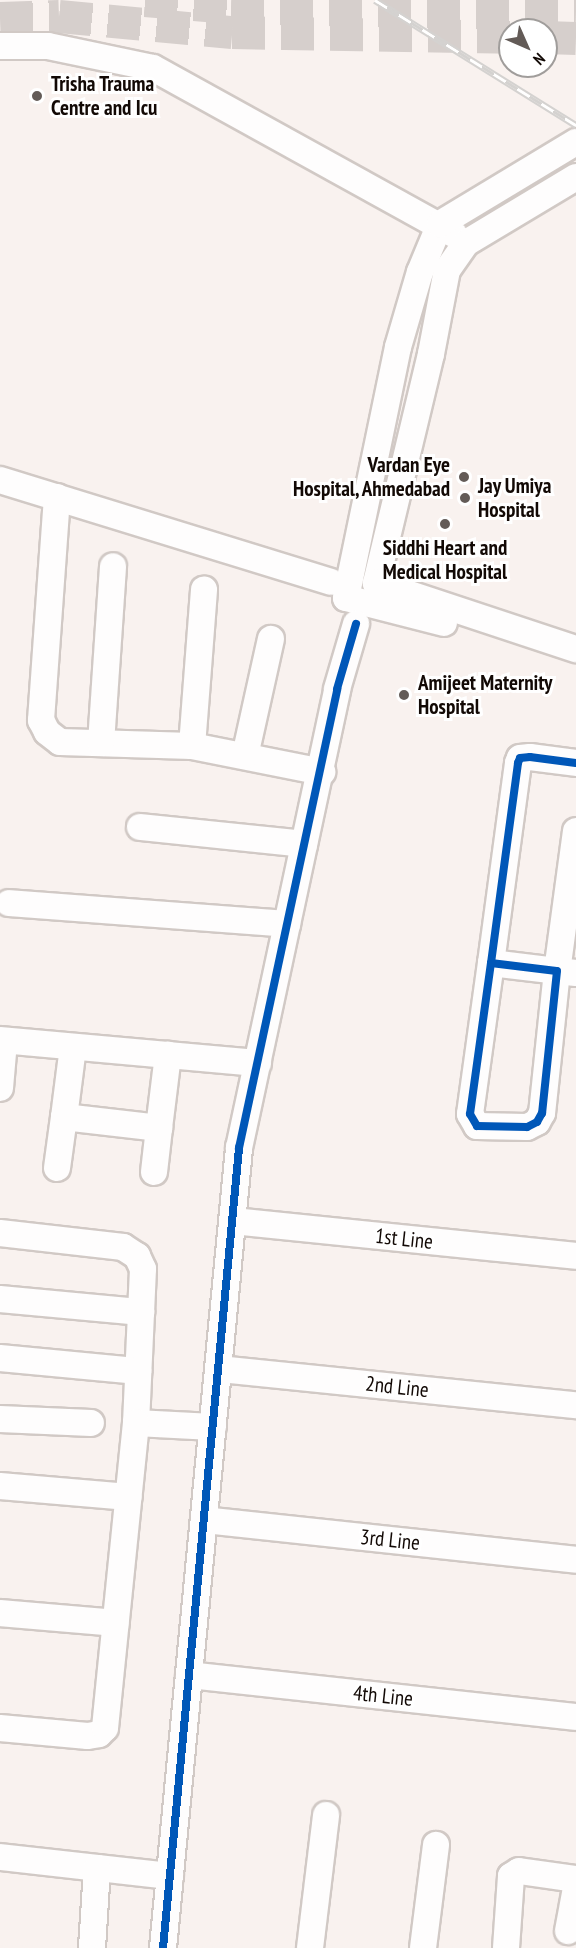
<!DOCTYPE html>
<html>
<head>
<meta charset="utf-8">
<style>
  body { margin:0 }
  #map { position:relative; width:576px; height:1948px; overflow:hidden; background:#f9f2ef; font-family:"PT Sans Narrow",sans-serif }
  div>[style] { position:absolute }
  .major-tunnel>* { height:33px; margin-top:-16.5px; transform-origin:0; background:repeating-linear-gradient(90deg,#d6cfcc 0 33px,transparent 0 49px) }
  .roads { filter:drop-shadow(2px 0 #d1c9c5) drop-shadow(-2px 0 #d1c9c5) drop-shadow(0 2px #d1c9c5) drop-shadow(0 -2px #d1c9c5) }
  .minor>* { height:26px; margin:-13px; padding:0 13px; transform-origin:13px; border-radius:13px; background:#fefdfd }
  .rail>* { height:7px; margin-top:-3.5px; transform-origin:0; background:repeating-linear-gradient(90deg,#fff 0 14px,#d4d2d0 0 28px); box-sizing:border-box; border-block:2px solid #d4d2d0 }
  .cycleway>* { height:8px; margin:-4px; padding:0 4px; transform-origin:4px; border-radius:4px; background:#0057b8 }
  .dots>* { width:16px; height:16px; translate:-50% -50%; box-sizing:border-box; border:3px solid #fff; border-radius:50% }
  span { translate:-50% -50%; white-space:nowrap; text-align:center; line-height:1.15; -webkit-text-stroke:6px #fff; paint-order:stroke }
  .poi-label { font-size:21px; color:#120905; font-weight:700 }
  .left { translate:0 -50%; text-align:left }
  .right { translate:-100% -50%; text-align:right }
  .street-label { font-size:21px; color:#120905 }
  .north { position:absolute; left:498px; top:18px; width:60px; height:60px; box-sizing:border-box; background:#fff; border:2px solid #a09d9b; border-radius:50%; rotate:135deg; font-size:16px; font-weight:700; line-height:24px; text-align:center; color:#120905 }
  .north::after { content:''; display:block; margin:auto; width:21px; height:27px; background:#635b57; clip-path:polygon(50% 0,100% 100%,50% 72%,0 100%) }
</style>
</head>
<body>
<div id="map">
  <div class="major-tunnel">
    <i style="left:145px;top:0;width:86px;rotate:4.7deg"></i>
    <i style="left:231px;top:7px;width:345px;rotate:1.2deg"></i>
    <i style="left:0;top:18px;width:59px;rotate:-1.9deg"></i>
    <i style="left:59px;top:16px;width:174px;rotate:5.3deg"></i>
    <i style="left:232px;top:32px;width:278px;rotate:1deg"></i>
    <i style="left:546px;top:37px;width:30px;rotate:2deg"></i>
  </div>
  <div class="roads">
    <div class="minor">
      <i style="left:0;top:46px;width:48px"></i>
      <i style="left:48px;top:46px;width:107px;rotate:11.8deg"></i>
      <i style="left:153px;top:68px;width:344px;rotate:28.9deg"></i>
      <i style="left:576px;top:177px;width:128px;rotate:149deg"></i>
      <i style="left:466px;top:243px;width:33px;rotate:125deg"></i>
      <i style="left:447px;top:270px;width:86px;rotate:100.8deg"></i>
      <i style="left:431px;top:354px;width:236px;rotate:103.5deg"></i>
      <i style="left:376px;top:583px;width:211px;rotate:18.3deg"></i>
      <i style="left:0;top:480px;width:346px;rotate:17.1deg"></i>
      <i style="left:57px;top:497px;width:224px;rotate:94.1deg"></i>
      <i style="left:41px;top:720px;width:13px;rotate:63deg"></i>
      <i style="left:47px;top:732px;width:16px;rotate:38deg"></i>
      <i style="left:60px;top:742px;width:132px;rotate:1.7deg"></i>
      <i style="left:192px;top:746px;width:133px;rotate:11.3deg"></i>
      <i style="left:346px;top:598px;width:256px;rotate:-78.3deg"></i>
      <i style="left:398px;top:347px;width:78px;rotate:-73.7deg"></i>
      <i style="left:420px;top:272px;width:52px;rotate:-67.4deg"></i>
      <i style="left:440px;top:224px;width:159px;rotate:-31.1deg"></i>
      <i style="left:346px;top:598px;width:101px;rotate:14.3deg"></i>
      <i style="left:101px;top:743px;width:177px;rotate:-86.1deg"></i>
      <i style="left:192px;top:746px;width:157px;rotate:-85.6deg"></i>
      <i style="left:245px;top:756px;width:120px;rotate:-77.5deg"></i>
      <i style="left:140px;top:827px;width:165px;rotate:5.9deg"></i>
      <i style="left:576px;top:831px;width:141px;rotate:97.7deg"></i>
      <i style="left:557px;top:971px;width:19px;rotate:6deg"></i>
      <i style="left:9px;top:903px;width:279px;rotate:4.3deg"></i>
      <i style="left:491px;top:963px;width:66px;rotate:6.9deg"></i>
      <i style="left:557px;top:971px;width:143px;rotate:96deg"></i>
      <i style="left:542px;top:1113px;width:10px;rotate:119deg"></i>
      <i style="left:537px;top:1122px;width:11px;rotate:153deg"></i>
      <i style="left:527px;top:1127px;width:50px;rotate:-178.9deg"></i>
      <i style="left:477px;top:1126px;width:14px;rotate:-120deg"></i>
      <i style="left:470px;top:1114px;width:152px;rotate:-82.1deg"></i>
      <i style="left:491px;top:963px;width:202px;rotate:-82.3deg"></i>
      <i style="left:518px;top:763px;width:5px;rotate:-68deg"></i>
      <i style="left:520px;top:758px;width:10px;rotate:-6deg"></i>
      <i style="left:530px;top:757px;width:46px;rotate:7.4deg"></i>
      <i style="left:0;top:1040px;width:259px;rotate:5.1deg"></i>
      <i style="left:73px;top:1047px;width:71px;rotate:97.3deg"></i>
      <i style="left:64px;top:1117px;width:96px;rotate:6.6deg"></i>
      <i style="left:159px;top:1128px;width:74px;rotate:-83deg"></i>
      <i style="left:0;top:1088px;width:47px;rotate:-85.1deg"></i>
      <i style="left:57px;top:1168px;width:51px;rotate:-82.2deg"></i>
      <i style="left:154px;top:1172px;width:44px;rotate:-83.5deg"></i>
      <i style="left:233px;top:1221px;width:345px;rotate:5.8deg"></i>
      <i style="left:0;top:1233px;width:124px;rotate:6.5deg"></i>
      <i style="left:123px;top:1247px;width:17px;rotate:33deg"></i>
      <i style="left:137px;top:1256px;width:14px;rotate:65deg"></i>
      <i style="left:143px;top:1269px;width:154px;rotate:92.6deg"></i>
      <i style="left:136px;top:1423px;width:77px;rotate:3deg"></i>
      <i style="left:0;top:1299px;width:142px;rotate:5.3deg"></i>
      <i style="left:0;top:1358px;width:139px;rotate:5.4deg"></i>
      <i style="left:219px;top:1369px;width:359px;rotate:5.8deg"></i>
      <i style="left:0;top:1419px;width:91px;rotate:2.5deg"></i>
      <i style="left:0;top:1486px;width:129px;rotate:4.9deg"></i>
      <i style="left:204px;top:1520px;width:374px;rotate:6.1deg"></i>
      <i style="left:0;top:1613px;width:116px;rotate:4.9deg"></i>
      <i style="left:189px;top:1675px;width:389px;rotate:6.2deg"></i>
      <i style="left:0;top:1728px;width:88px;rotate:5.2deg"></i>
      <i style="left:88px;top:1736px;width:11px;rotate:-10deg"></i>
      <i style="left:99px;top:1734px;width:8px;rotate:-45deg"></i>
      <i style="left:105px;top:1728px;width:307px;rotate:-84.2deg"></i>
      <i style="left:0;top:1857px;width:171px;rotate:6.4deg"></i>
      <i style="left:568px;top:1931px;width:44px;rotate:-79.5deg"></i>
      <i style="left:92px;top:1948px;width:80px;rotate:-86.4deg"></i>
      <i style="left:163px;top:1948px;width:804px;rotate:-84.57deg"></i>
      <i style="left:239px;top:1148px;width:469px;rotate:-77.9deg"></i>
      <i style="left:337px;top:689px;width:68px;rotate:-73.7deg"></i>
      <i style="left:310px;top:1948px;width:134px;rotate:-83.1deg"></i>
      <i style="left:423px;top:1948px;width:104px;rotate:-82.8deg"></i>
      <i style="left:506px;top:1948px;width:72px;rotate:-86deg"></i>
      <i style="left:511px;top:1876px;width:9px;rotate:-32deg"></i>
      <i style="left:519px;top:1871px;width:58px;rotate:8deg"></i>
    </div>
  </div>
  <div class="rail">
    <i style="left:375px;top:0;width:237px;rotate:31.9deg"></i>
  </div>
  <div class="cycleway">
    <i style="left:491px;top:963px;width:66px;rotate:6.9deg"></i>
    <i style="left:557px;top:971px;width:143px;rotate:96deg"></i>
    <i style="left:542px;top:1113px;width:10px;rotate:119deg"></i>
    <i style="left:537px;top:1122px;width:11px;rotate:153deg"></i>
    <i style="left:527px;top:1127px;width:50px;rotate:-178.9deg"></i>
    <i style="left:477px;top:1126px;width:14px;rotate:-120deg"></i>
    <i style="left:470px;top:1114px;width:152px;rotate:-82.1deg"></i>
    <i style="left:491px;top:963px;width:202px;rotate:-82.3deg"></i>
    <i style="left:518px;top:763px;width:5px;rotate:-68deg"></i>
    <i style="left:520px;top:758px;width:10px;rotate:-6deg"></i>
    <i style="left:530px;top:757px;width:46px;rotate:7.4deg"></i>
    <i style="left:163px;top:1948px;width:804px;rotate:-84.57deg"></i>
    <i style="left:239px;top:1148px;width:469px;rotate:-77.9deg"></i>
    <i style="left:337px;top:689px;width:68px;rotate:-73.7deg"></i>
  </div>
  <div class="dots">
    <i style="left:37px;top:96px;background:#635b57"></i>
    <i style="left:464px;top:477px;background:#635b57"></i>
    <i style="left:465px;top:498px;background:#635b57"></i>
    <i style="left:445px;top:524px;background:#635b57"></i>
    <i style="left:404px;top:695px;background:#635b57"></i>
  </div>
  <div class="poi-label">
    <span class="left" style="left:51px;top:96px">Trisha Trauma<br>Centre and Icu</span>
    <span class="right" style="left:450px;top:477px">Vardan Eye<br>Hospital, Ahmedabad</span>
    <span class="left" style="left:478px;top:498px">Jay Umiya<br>Hospital</span>
    <span style="left:445px;top:560px">Siddhi Heart and<br>Medical Hospital</span>
    <span class="left" style="left:418px;top:695px">Amijeet Maternity<br>Hospital</span>
  </div>
  <div class="street-label">
    <span style="left:404px;top:1239px;rotate:6deg">1st Line</span>
    <span style="left:397px;top:1387px;rotate:6deg">2nd Line</span>
    <span style="left:390px;top:1540px;rotate:6deg">3rd Line</span>
    <span style="left:383px;top:1696px;rotate:6deg">4th Line</span>
  </div>
  <div class="north">N</div>
</div>
</body>
</html>
